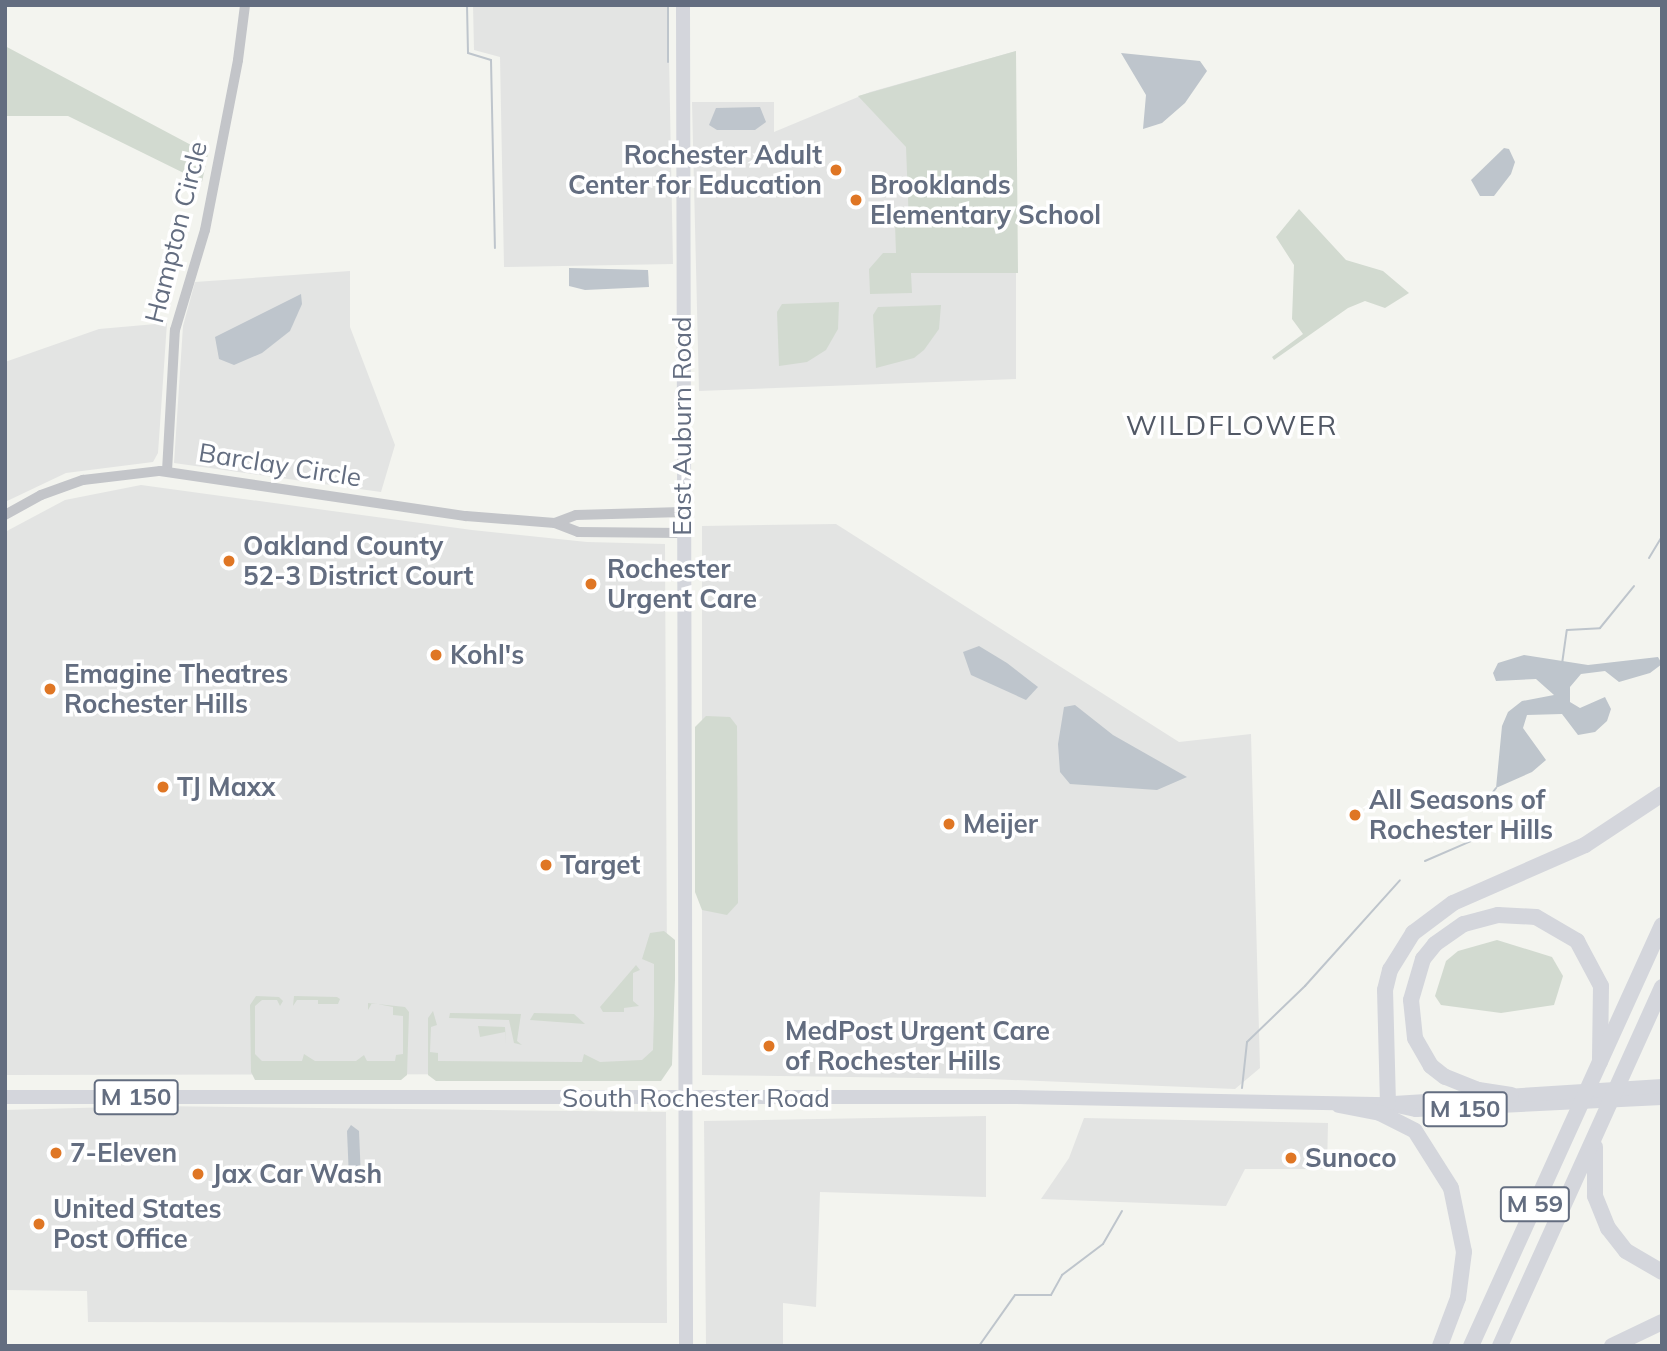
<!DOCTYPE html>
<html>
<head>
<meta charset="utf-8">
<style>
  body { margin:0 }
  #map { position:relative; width:1667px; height:1351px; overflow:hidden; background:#f3f4ef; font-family:Mulish,sans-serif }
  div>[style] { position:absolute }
  .built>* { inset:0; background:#e3e4e3 }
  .green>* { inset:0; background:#d2dad0 }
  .water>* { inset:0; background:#bec5cc }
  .stream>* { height:2px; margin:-1px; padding:0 1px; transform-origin:1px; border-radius:1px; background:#bec5cc }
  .minor>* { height:10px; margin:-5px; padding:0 5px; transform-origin:5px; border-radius:5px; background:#c3c5c9 }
  .major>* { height:14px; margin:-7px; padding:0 7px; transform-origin:7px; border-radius:7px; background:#d4d6dc }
  .highway>* { height:16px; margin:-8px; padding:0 8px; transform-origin:8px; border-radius:8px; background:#d4d6dc }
  .dots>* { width:19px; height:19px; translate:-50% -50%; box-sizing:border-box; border:4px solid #fff; border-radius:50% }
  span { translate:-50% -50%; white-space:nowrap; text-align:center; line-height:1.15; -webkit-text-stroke:7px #fff; paint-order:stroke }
  .shield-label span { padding:2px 5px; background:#fff; border:2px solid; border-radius:5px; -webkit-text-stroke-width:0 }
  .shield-label { font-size:24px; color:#636d80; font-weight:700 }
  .poi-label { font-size:26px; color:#636d80; font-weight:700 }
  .right { translate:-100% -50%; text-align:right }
  .left { translate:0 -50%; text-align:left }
  .street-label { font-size:26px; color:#636d80 }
  .neighbourhood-label { font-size:28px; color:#515865; letter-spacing:2px }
  .frame { position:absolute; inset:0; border:7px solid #636d80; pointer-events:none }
</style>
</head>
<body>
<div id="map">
  <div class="built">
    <i style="clip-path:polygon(473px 5px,668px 5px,673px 264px,504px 267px,500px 57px,474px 50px)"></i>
    <i style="clip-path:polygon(1016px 51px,1016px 379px,699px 391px,692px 102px,774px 102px,774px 132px,870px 92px)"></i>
    <i style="clip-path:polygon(350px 271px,350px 327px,395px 445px,381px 492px,174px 463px,183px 326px,195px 282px)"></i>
    <i style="clip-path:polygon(167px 323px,158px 453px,153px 462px,66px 473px,5px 502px,5px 362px,99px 329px)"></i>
    <i style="clip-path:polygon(141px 485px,472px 530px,587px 542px,665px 544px,667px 968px,662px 1074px,5px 1075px,5px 532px,65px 500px)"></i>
    <i style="clip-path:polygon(836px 524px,1179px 742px,1251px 734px,1260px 1068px,1235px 1089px,989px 1079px,702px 1075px,702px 526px)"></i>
    <i style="clip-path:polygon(152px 1106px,666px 1112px,667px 1323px,88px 1322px,87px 1291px,5px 1290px,5px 1110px)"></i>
    <i style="clip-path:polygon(986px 1116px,986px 1197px,820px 1192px,816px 1307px,783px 1303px,783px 1346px,706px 1346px,704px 1121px)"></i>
    <i style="clip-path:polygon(1084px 1118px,1328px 1123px,1327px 1169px,1245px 1169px,1226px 1206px,1041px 1199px,1069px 1158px)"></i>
  </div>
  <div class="green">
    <i style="clip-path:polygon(5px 46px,208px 154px,202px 182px,68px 116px,5px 116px)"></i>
    <i style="clip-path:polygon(1016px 51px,1018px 273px,911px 273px,912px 293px,870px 294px,869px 269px,883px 253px,896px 253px,895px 225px,909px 225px,906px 147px,858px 96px)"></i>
    <i style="clip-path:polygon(1299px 209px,1346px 260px,1383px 271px,1409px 293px,1385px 308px,1365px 301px,1348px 308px,1274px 360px,1272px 357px,1303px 334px,1292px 319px,1294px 265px,1276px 237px)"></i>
    <i style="clip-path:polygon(839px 302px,838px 329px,826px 350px,807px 362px,779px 366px,777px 312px,782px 304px)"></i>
    <i style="clip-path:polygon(941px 305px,939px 329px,924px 350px,914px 358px,876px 368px,873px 315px,878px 307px)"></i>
    <i style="clip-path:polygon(706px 716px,730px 717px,737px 726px,738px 903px,727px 915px,702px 910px,695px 892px,695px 727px)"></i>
    <i style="clip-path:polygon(664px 931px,675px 940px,675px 980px,672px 1065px,661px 1081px,436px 1081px,428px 1075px,428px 1018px,433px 1011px,437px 1025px,431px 1027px,430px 1052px,438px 1053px,438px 1061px,582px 1062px,584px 1054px,600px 1062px,642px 1060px,653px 1050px,654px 1014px,654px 964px,642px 959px,650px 933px)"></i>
    <i style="clip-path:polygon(1497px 940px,1552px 957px,1563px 976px,1554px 1005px,1501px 1013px,1441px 1005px,1435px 996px,1446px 961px,1458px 951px)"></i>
    <i style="clip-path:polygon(636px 965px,640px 970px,633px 973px,633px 1001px,639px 1006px,624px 1008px,624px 1012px,603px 1012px,600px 1007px)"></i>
    <i style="clip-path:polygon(256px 996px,279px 997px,283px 1001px,280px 1006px,277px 1000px,262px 1000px,255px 1006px,255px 1054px,262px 1061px,302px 1061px,304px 1054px,315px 1061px,356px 1061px,364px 1055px,367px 1061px,395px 1061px,396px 1055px,403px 1054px,403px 1016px,393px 1015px,393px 1007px,372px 1003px,368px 1010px,368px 1003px,405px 1007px,409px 1012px,407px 1075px,401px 1080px,255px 1080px,251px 1072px,250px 1005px)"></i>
    <i style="clip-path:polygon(294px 996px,337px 997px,340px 999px,338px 1004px,318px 1004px,318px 1000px,297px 1000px,293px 1006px)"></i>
    <i style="clip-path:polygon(450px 1013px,521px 1014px,517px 1041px,522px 1045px,514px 1043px,509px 1020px,449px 1018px)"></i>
    <i style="clip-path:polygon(534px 1013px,574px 1014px,585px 1024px,530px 1020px)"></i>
    <i style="clip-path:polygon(478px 1026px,505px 1027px,506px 1044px,505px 1032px,480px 1037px)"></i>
  </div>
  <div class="water">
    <i style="clip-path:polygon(1121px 53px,1200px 61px,1207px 71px,1185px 103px,1162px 123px,1143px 129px,1146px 95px)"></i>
    <i style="clip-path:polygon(760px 107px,766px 122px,755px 130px,717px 130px,709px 125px,716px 108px)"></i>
    <i style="clip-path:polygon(1504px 148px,1509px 149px,1515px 162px,1511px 174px,1494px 196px,1480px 196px,1471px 180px)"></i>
    <i style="clip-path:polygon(569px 268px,648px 270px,649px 287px,585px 290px,569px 286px)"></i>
    <i style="clip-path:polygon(301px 294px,302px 304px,290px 331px,262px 353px,234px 365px,219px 359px,215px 337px)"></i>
    <i style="clip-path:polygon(979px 646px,1007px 663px,1038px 687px,1026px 700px,971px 675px,963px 652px)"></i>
    <i style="clip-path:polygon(1524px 655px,1588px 665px,1658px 657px,1662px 664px,1650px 673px,1619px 682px,1605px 671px,1581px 674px,1570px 687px,1570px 702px,1580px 708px,1605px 697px,1611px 709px,1607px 721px,1595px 732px,1578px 735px,1562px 714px,1527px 715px,1523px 728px,1546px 760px,1532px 772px,1496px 788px,1502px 726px,1508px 712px,1522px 701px,1554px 695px,1536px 679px,1496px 681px,1493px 673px,1498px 663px)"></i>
    <i style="clip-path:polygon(1075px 705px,1113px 735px,1187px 777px,1157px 790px,1070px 784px,1060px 772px,1058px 744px,1064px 707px)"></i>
    <i style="clip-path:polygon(351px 1125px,359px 1131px,361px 1179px,357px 1185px,349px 1178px,347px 1131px)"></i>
  </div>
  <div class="stream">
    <i style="left:467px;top:5px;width:48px;rotate:88.8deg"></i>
    <i style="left:468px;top:53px;width:24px;rotate:17deg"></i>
    <i style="left:491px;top:60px;width:188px;rotate:88.8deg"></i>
    <i style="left:668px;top:62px;width:57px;rotate:-90deg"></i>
    <i style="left:1649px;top:558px;width:26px;rotate:-59deg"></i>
    <i style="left:1562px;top:664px;width:34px;rotate:-82deg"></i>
    <i style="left:1567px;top:630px;width:33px;rotate:-3deg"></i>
    <i style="left:1600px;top:628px;width:54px;rotate:-51deg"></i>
    <i style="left:1487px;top:800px;width:15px;rotate:-53deg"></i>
    <i style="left:1425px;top:861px;width:50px;rotate:-23.5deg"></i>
    <i style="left:1471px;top:841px;width:12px;rotate:-55deg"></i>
    <i style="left:1242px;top:1088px;width:46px;rotate:-83.8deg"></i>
    <i style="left:1247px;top:1042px;width:81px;rotate:-44deg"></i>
    <i style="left:1305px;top:986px;width:142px;rotate:-48.1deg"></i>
    <i style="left:979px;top:1346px;width:62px;rotate:-54.8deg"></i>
    <i style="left:1015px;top:1295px;width:36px"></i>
    <i style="left:1051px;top:1295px;width:23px;rotate:-61deg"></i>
    <i style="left:1062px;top:1275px;width:51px;rotate:-37.1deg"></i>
    <i style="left:1103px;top:1244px;width:38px;rotate:-60deg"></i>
  </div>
  <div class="minor">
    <i style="left:167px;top:471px;width:141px;rotate:-86.8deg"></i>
    <i style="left:175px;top:330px;width:104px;rotate:-73.3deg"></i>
    <i style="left:205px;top:230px;width:173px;rotate:-79deg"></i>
    <i style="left:238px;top:60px;width:55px;rotate:-82.7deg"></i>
    <i style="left:5px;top:515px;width:41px;rotate:-29.1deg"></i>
    <i style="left:41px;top:495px;width:45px;rotate:-19.7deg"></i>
    <i style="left:83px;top:480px;width:78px;rotate:-6.7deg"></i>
    <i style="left:160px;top:471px;width:309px;rotate:8.4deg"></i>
    <i style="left:466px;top:516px;width:89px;rotate:4.5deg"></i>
    <i style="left:555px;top:523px;width:25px;rotate:21deg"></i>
    <i style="left:578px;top:532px;width:104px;rotate:0.6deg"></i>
    <i style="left:555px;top:523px;width:22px;rotate:-21deg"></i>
    <i style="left:576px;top:515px;width:106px;rotate:-1.6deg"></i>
  </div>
  <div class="major">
    <i style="left:683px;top:5px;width:1341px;rotate:89.87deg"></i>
    <i style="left:5px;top:1097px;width:1010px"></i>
    <i style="left:1015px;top:1097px;width:373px;rotate:1.1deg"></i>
    <i style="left:1388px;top:1104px;width:29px;rotate:12deg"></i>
    <i style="left:1416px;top:1110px;width:246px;rotate:-2.8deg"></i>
    <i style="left:1394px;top:1103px;width:269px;rotate:-3.6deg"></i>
  </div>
  <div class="highway">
    <i style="left:1511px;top:1095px;width:33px;rotate:-171deg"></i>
    <i style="left:1478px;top:1090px;width:35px;rotate:-158deg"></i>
    <i style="left:1445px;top:1077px;width:18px;rotate:-142deg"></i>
    <i style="left:1431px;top:1066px;width:32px;rotate:-120deg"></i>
    <i style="left:1415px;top:1038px;width:38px;rotate:-96deg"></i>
    <i style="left:1411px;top:1000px;width:43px;rotate:-73.7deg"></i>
    <i style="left:1423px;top:959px;width:19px;rotate:-51deg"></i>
    <i style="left:1435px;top:944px;width:35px;rotate:-35deg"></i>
    <i style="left:1464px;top:924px;width:35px;rotate:-15deg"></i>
    <i style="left:1498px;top:915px;width:38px;rotate:3deg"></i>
    <i style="left:1536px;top:917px;width:48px;rotate:30.3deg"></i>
    <i style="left:1577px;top:941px;width:51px;rotate:61.9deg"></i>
    <i style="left:1601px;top:986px;width:76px;rotate:90.8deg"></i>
    <i style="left:1388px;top:1104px;width:114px;rotate:-91.5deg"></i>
    <i style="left:1385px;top:990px;width:21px;rotate:-76deg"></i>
    <i style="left:1390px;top:970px;width:44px;rotate:-58.1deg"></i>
    <i style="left:1413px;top:933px;width:50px;rotate:-36.9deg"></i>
    <i style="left:1453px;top:903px;width:144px;rotate:-23.7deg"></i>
    <i style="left:1585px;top:845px;width:92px;rotate:-33.5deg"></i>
    <i style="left:1339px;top:1105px;width:42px;rotate:11deg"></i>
    <i style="left:1380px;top:1113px;width:39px;rotate:27deg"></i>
    <i style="left:1415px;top:1131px;width:67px;rotate:57.7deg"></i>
    <i style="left:1451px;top:1188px;width:65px;rotate:78.5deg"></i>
    <i style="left:1464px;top:1252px;width:46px;rotate:97.4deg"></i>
    <i style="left:1458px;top:1298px;width:51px;rotate:110.6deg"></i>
    <i style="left:1595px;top:1147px;width:49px;rotate:90deg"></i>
    <i style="left:1595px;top:1196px;width:35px;rotate:68deg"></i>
    <i style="left:1608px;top:1228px;width:29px;rotate:52deg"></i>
    <i style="left:1626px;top:1251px;width:42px;rotate:30.3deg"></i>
    <i style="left:1471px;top:1346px;width:462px;rotate:-65.6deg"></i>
    <i style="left:1500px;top:1346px;width:394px;rotate:-65.7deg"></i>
    <i style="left:1612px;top:1346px;width:55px;rotate:-25.6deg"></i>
  </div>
  <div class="dots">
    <i style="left:836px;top:170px;background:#df7624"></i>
    <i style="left:856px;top:200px;background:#df7624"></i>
    <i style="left:229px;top:561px;background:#df7624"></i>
    <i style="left:591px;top:584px;background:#df7624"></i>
    <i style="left:436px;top:655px;background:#df7624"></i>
    <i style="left:50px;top:689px;background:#df7624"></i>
    <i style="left:163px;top:787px;background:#df7624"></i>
    <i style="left:1355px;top:815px;background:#df7624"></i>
    <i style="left:949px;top:824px;background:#df7624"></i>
    <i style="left:546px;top:865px;background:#df7624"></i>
    <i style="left:769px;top:1046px;background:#df7624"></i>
    <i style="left:56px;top:1153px;background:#df7624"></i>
    <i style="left:1291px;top:1158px;background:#df7624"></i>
    <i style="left:198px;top:1174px;background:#df7624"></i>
    <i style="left:39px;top:1224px;background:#df7624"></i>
  </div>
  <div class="shield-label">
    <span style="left:136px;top:1097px">M 150</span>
    <span style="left:1465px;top:1109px">M 150</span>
    <span style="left:1535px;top:1204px">M 59</span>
  </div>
  <div class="poi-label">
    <span class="right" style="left:822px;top:170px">Rochester Adult<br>Center for Education</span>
    <span class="left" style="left:870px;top:200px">Brooklands<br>Elementary School</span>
    <span class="left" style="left:243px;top:561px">Oakland County<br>52-3 District Court</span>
    <span class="left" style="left:607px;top:584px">Rochester<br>Urgent Care</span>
    <span class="left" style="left:450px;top:655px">Kohl's</span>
    <span class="left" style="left:64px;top:689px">Emagine Theatres<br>Rochester Hills</span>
    <span class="left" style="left:177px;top:787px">TJ Maxx</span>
    <span class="left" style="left:1369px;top:815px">All Seasons of<br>Rochester Hills</span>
    <span class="left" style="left:963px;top:824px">Meijer</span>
    <span class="left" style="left:560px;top:865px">Target</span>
    <span class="left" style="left:785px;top:1046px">MedPost Urgent Care<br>of Rochester Hills</span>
    <span class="left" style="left:70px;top:1153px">7-Eleven</span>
    <span class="left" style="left:1305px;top:1158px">Sunoco</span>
    <span class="left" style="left:212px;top:1174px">Jax Car Wash</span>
    <span class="left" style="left:53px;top:1224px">United States<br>Post Office</span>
  </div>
  <div class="street-label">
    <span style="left:176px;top:232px;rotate:-76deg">Hampton Circle</span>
    <span style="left:682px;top:426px;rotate:-90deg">East Auburn Road</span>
    <span style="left:280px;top:465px;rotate:9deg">Barclay Circle</span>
    <span style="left:696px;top:1098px">South Rochester Road</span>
  </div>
  <div class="neighbourhood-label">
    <span style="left:1232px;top:425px">WILDFLOWER</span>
  </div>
  <div class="frame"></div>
</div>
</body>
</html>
